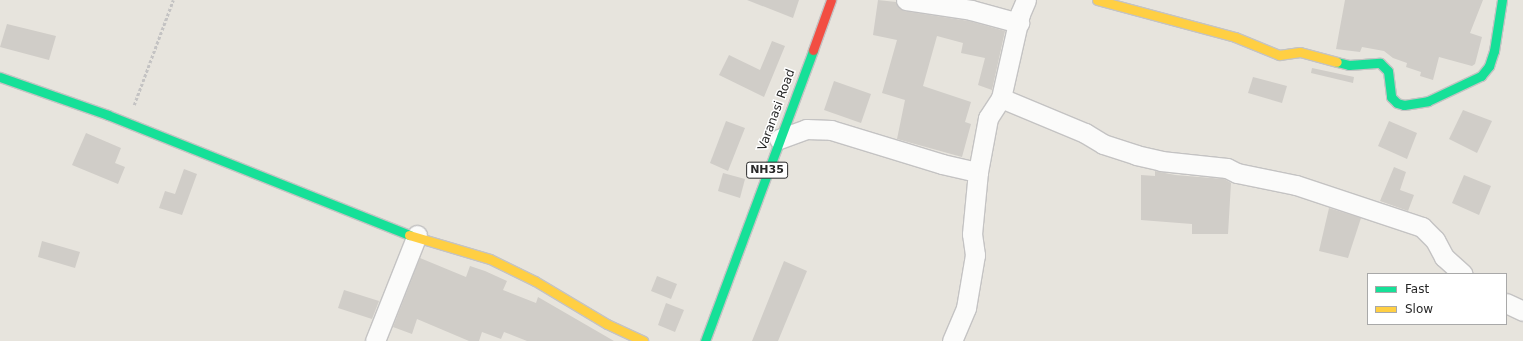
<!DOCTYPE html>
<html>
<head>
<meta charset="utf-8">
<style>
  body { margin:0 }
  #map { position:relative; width:1523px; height:341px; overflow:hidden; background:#e7e4dd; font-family:"DejaVu Sans",sans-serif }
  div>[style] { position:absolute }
  .building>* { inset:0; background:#d0cdc8 }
  .path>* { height:2.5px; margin-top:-1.25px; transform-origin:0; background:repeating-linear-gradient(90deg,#c4c3c3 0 3px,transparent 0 5px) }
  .roads { filter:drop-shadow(1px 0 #c4c3c3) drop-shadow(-1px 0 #c4c3c3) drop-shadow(0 1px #c4c3c3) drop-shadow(0 -1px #c4c3c3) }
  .street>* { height:19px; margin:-9.5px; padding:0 9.5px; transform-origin:9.5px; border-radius:9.5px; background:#fbfbfa }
  .fast>* { height:9px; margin:-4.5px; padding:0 4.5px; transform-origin:4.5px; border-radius:4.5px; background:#16e098 }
  .slow>* { height:9px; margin:-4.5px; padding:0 4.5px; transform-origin:4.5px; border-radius:4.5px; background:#ffcf43 }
  .jam>* { height:9px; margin:-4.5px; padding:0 4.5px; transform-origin:4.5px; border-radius:4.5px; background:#f24e42 }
  span { translate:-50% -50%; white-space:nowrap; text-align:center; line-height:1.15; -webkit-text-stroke:3px #fff; paint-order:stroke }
  .shield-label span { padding:1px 3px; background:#fff; border:1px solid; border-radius:3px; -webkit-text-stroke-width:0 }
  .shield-label { font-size:11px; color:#282828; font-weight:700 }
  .street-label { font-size:12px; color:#282828 }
  .legend { position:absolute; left:1367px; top:273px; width:140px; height:52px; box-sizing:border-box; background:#fff; border:1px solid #a9a9a9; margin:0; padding:5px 7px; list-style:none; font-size:12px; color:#282828 }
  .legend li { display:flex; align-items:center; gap:8px; height:20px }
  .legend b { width:20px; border:1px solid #a9a9a9 }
</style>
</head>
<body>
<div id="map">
  <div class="building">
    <i style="clip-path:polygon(747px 0,799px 0,793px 18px)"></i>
    <i style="clip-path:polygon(878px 0,896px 2px,904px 11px,969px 21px,1005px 31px,992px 90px,978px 85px,985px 58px,961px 53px,963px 43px,937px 36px,923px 86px,971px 102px,965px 122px,971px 124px,962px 157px,897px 139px,905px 100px,882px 93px,897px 40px,873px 35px)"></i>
    <i style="clip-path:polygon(1345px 0,1483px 0,1470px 33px,1482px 37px,1475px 64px,1472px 66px,1439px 57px,1433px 80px,1420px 76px,1421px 72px,1406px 67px,1407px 63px,1393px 58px,1384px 51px,1362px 47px,1360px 52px,1336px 49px)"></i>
    <i style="clip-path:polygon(7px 24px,56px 36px,49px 60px,0 47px)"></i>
    <i style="clip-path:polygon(772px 41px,785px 46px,764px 97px,719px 75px,729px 55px,760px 70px)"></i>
    <i style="clip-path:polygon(1312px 68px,1354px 77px,1353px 83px,1311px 73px)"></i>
    <i style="clip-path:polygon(1253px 77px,1287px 86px,1282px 103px,1248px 93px)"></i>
    <i style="clip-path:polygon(834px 81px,871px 94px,861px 123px,824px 110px)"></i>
    <i style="clip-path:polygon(1463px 110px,1492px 121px,1477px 153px,1449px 139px)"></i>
    <i style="clip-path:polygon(726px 121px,745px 128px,728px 171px,710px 163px)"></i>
    <i style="clip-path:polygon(1389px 121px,1417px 133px,1407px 159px,1378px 146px)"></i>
    <i style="clip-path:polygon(86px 133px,121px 148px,115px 163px,125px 167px,118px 184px,72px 165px)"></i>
    <i style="clip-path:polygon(1394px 167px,1406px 172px,1400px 190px,1414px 195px,1408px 211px,1380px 201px)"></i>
    <i style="clip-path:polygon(184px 169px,197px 174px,182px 215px,159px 208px,165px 191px,175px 194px)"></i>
    <i style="clip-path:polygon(1155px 171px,1175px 175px,1224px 179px,1231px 183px,1228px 234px,1192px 234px,1192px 224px,1141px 220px,1141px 175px,1155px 176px)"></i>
    <i style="clip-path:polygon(723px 173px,745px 179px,740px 198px,718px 191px)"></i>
    <i style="clip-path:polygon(1464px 175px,1491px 186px,1479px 215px,1452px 203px)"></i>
    <i style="clip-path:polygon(1329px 208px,1361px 218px,1348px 258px,1319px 251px)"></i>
    <i style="clip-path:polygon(42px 241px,80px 252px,75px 268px,38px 257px)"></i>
    <i style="clip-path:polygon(420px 258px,466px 277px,470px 266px,485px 271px,507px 281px,503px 290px,536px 303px,538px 297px,614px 341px,527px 341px,504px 332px,501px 339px,482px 332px,479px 341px,469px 341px,417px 319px,412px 334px,393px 327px)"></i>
    <i style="clip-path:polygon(784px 261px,807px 271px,778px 341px,752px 341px)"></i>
    <i style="clip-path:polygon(657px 276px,677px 284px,671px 299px,651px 291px)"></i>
    <i style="clip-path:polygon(344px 290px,379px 301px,372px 319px,338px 308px)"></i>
    <i style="clip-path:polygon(666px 303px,684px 310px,675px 332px,658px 325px)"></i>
  </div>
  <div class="path">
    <i style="left:134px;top:105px;width:112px;rotate:-69.6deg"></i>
  </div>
  <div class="roads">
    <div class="street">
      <i style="left:906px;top:0;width:66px;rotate:8.7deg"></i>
      <i style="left:971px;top:10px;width:50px;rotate:15.2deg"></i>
      <i style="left:1001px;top:98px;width:91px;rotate:22.6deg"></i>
      <i style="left:1085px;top:133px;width:21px;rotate:31deg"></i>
      <i style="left:1103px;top:144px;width:35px;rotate:18deg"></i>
      <i style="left:1136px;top:155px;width:26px;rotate:13deg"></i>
      <i style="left:1161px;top:161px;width:66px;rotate:6.1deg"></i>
      <i style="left:1227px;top:168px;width:11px;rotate:27deg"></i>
      <i style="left:1237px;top:173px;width:60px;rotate:11.5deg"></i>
      <i style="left:1296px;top:185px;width:133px;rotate:18.4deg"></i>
      <i style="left:1422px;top:227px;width:18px;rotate:45deg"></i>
      <i style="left:1435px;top:240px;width:19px;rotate:62deg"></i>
      <i style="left:1444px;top:257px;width:25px;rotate:42deg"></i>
      <i style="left:779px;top:139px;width:29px;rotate:-20deg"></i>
      <i style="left:806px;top:129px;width:25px;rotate:2deg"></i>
      <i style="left:831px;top:130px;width:116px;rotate:17deg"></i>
      <i style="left:942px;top:164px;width:37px;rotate:13deg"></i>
      <i style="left:1506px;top:303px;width:19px;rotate:25deg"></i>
      <i style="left:375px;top:341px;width:114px;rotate:-68.4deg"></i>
      <i style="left:952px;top:341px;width:36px;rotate:-67deg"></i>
      <i style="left:966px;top:308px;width:54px;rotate:-80.4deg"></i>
      <i style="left:975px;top:255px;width:21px;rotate:-98deg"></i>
      <i style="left:972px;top:234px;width:62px;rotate:-84.5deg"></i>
      <i style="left:978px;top:172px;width:55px;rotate:-79.5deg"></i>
      <i style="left:988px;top:118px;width:24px;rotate:-57deg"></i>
      <i style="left:1001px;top:98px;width:86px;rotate:-77.3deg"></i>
      <i style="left:1020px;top:14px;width:15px;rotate:-67deg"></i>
    </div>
    <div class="fast">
      <i style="left:1337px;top:62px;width:12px;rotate:14deg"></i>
      <i style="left:1349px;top:65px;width:31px;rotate:-4deg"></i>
      <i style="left:1380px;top:63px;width:11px;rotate:45deg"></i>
      <i style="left:1388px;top:71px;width:26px;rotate:83deg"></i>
      <i style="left:1391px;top:97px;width:8px;rotate:45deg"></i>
      <i style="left:1397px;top:103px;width:7px;rotate:16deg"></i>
      <i style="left:1404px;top:105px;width:24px;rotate:-9deg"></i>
      <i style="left:1428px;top:101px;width:59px;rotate:-25.3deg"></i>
      <i style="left:1481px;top:76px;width:13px;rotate:-51deg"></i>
      <i style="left:1489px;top:66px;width:16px;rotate:-72deg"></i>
      <i style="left:1494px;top:51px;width:52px;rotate:-81.1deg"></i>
      <i style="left:0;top:77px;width:114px;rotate:19.4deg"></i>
      <i style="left:108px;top:115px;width:324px;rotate:21.7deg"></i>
      <i style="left:705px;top:341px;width:310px;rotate:-69.6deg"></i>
    </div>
    <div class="slow">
      <i style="left:1097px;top:0;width:143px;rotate:15deg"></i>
      <i style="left:1235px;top:37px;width:48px;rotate:22.2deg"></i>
      <i style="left:1279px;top:55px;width:21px;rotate:-8deg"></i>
      <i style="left:1300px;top:52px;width:38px;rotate:15deg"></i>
      <i style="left:409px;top:235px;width:84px;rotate:16.5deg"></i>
      <i style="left:490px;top:259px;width:50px;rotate:26.1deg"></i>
      <i style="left:535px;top:281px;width:84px;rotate:30.8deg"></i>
      <i style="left:607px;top:324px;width:40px;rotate:25deg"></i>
    </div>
    <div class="jam">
      <i style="left:813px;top:50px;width:53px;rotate:-70.2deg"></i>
    </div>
  </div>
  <div class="shield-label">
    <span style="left:767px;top:170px">NH35</span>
  </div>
  <div class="street-label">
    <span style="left:777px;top:110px;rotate:-70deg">Varanasi Road</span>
  </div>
  <ul class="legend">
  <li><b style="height:5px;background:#16e098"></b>Fast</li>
  <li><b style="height:5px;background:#ffcf43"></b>Slow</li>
  </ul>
</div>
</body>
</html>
